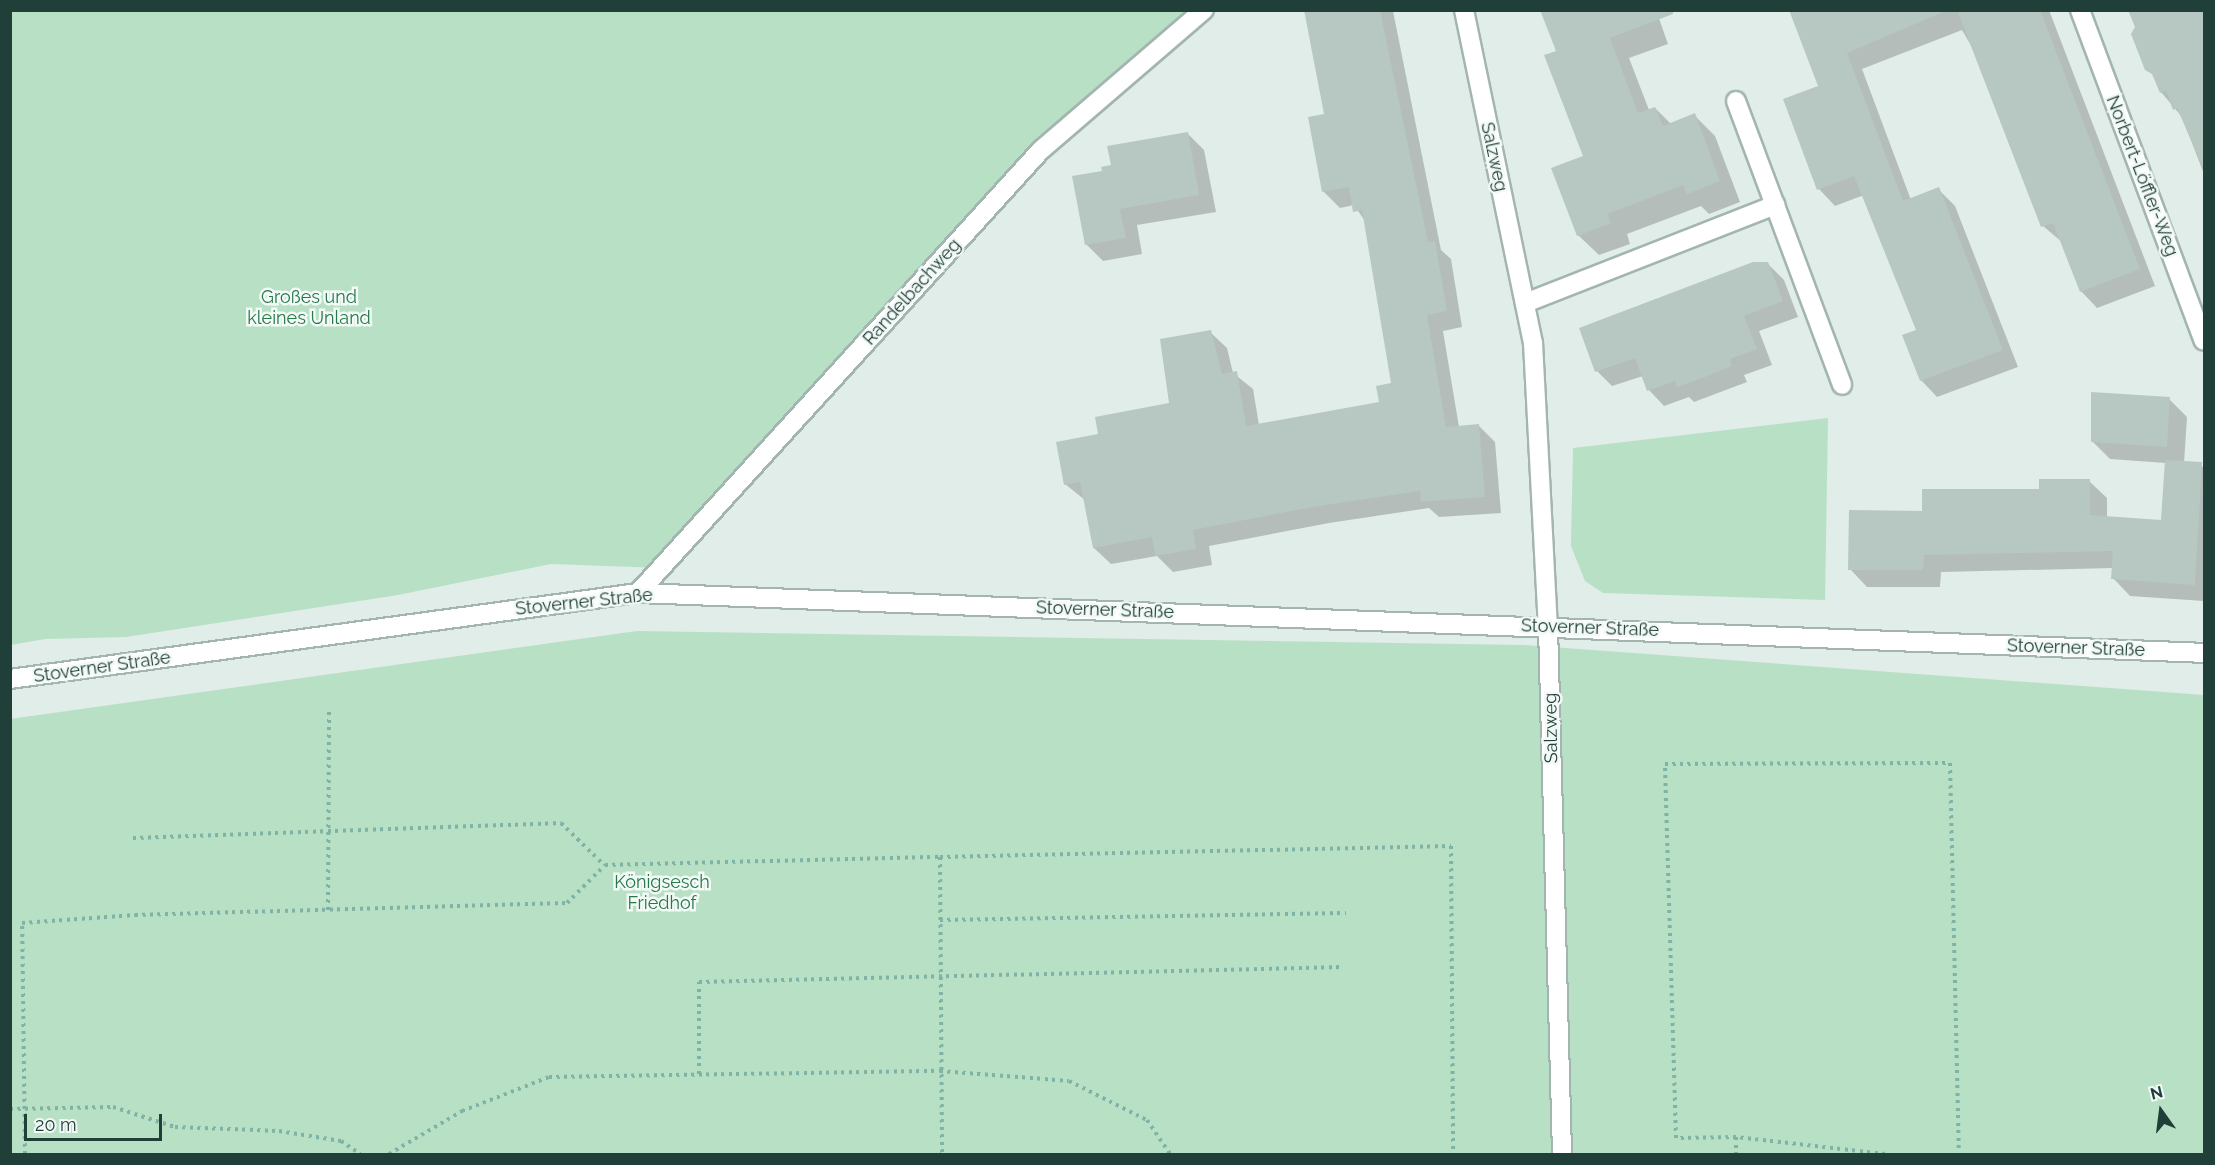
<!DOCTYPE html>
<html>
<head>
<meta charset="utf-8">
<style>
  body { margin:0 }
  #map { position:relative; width:2215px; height:1165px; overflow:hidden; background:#e1ede8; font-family:Raleway,sans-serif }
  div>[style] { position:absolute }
  .green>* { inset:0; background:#b8e0c5 }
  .shadow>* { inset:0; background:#0003 }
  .building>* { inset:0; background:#b6c8c1 }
  .path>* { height:4px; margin-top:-2px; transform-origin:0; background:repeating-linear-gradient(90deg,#7fb3a5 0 3px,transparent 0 7.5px) }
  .roads { filter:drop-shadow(2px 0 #a3b5b0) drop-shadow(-2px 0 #a3b5b0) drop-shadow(0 2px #a3b5b0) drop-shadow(0 -2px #a3b5b0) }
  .minor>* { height:18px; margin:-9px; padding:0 9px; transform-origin:9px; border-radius:9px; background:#fff }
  span { translate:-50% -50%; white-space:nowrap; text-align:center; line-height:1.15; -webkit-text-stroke:5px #f2f9f6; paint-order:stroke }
  .street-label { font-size:18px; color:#203f38 }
  .park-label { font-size:18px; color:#27794a }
  .frame { position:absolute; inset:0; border:12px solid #203f38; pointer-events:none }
  .north { position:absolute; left:2131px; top:1081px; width:60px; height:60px; -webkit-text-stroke:4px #f2f9f6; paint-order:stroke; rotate:346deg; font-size:16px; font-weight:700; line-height:24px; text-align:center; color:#203f38 }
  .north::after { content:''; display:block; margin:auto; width:21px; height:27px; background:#203f38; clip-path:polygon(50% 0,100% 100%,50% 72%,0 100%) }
  .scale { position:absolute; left:24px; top:1114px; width:138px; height:27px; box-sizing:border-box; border:3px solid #203f38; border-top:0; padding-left:8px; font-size:18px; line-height:21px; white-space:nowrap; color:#203f38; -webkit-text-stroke:4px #f2f9f6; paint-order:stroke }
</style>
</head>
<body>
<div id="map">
  <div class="green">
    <i style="clip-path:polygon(11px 11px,1191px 11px,1120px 75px,661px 568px,551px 564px,398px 595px,126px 637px,45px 639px,11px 645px)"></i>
    <i style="clip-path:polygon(1828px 418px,1825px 600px,1603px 593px,1585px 581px,1571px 546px,1573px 448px)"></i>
    <i style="clip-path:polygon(637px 631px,1524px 645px,2204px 695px,2204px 1154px,11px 1154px,10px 719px)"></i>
  </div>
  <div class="shadow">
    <i style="clip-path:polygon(1306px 10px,1393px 11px,1441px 250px,1451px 259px,1462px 327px,1443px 331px,1459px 427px,1479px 426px,1495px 442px,1501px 513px,1439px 517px,1429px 508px,1329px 523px,1209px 546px,1212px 565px,1173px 572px,1157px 556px,1111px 564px,1094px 548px,1085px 500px,1065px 484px,1099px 435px,1171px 404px,1210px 332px,1227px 348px,1233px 373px,1253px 389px,1259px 425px,1380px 403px,1392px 384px,1365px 221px,1354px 205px,1340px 208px,1323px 191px,1326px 115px)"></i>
    <i style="clip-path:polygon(1656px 10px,1668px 44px,1629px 58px,1649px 110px,1655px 108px,1671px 124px,1694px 115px,1715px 136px,1740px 202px,1709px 214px,1701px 206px,1627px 234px,1630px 244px,1599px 255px,1578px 235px,1585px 157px,1546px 56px)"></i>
    <i style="clip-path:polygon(1791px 10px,2049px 10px,2155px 286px,2097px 308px,2081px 291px,2062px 242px,2043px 226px,1976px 54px,1962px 30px,1862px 69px,1911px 200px,1938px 189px,1955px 206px,2018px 367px,1937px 397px,1921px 380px,1918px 331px,1864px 195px,1835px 206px,1819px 189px,1820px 87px)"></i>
    <i style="clip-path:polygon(2204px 10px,2204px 174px,2182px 117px,2161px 92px)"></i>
    <i style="clip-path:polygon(1187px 133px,1204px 150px,1216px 212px,1137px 225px,1142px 254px,1103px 261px,1086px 244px,1104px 173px)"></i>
    <i style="clip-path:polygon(1768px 264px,1784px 280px,1798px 317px,1759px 331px,1772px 365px,1744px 375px,1747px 382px,1694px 402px,1689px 397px,1664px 406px,1649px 390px,1643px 376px,1612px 386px,1597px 371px)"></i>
    <i style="clip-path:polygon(2169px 399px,2187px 417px,2184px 463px,2204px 467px,2204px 601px,2130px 596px,2113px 578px,2113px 568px,1941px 572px,1940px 587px,1867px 587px,1850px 569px,1924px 512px,2089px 481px,2107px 498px,2107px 518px,2162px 521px,2166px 463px,2110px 459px,2092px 441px)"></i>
  </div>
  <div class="building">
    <i style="clip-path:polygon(1304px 10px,1380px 10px,1428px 242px,1435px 241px,1447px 311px,1427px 315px,1446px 427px,1479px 424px,1485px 497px,1421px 502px,1420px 491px,1312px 507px,1193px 530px,1196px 549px,1155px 556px,1152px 537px,1093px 548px,1080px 482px,1064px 485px,1056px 442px,1098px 434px,1095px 417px,1169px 403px,1160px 339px,1211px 330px,1222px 374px,1237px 371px,1246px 426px,1379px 402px,1376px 386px,1391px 383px,1362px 210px,1353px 212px,1349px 187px,1322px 192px,1308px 117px,1324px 114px)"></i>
    <i style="clip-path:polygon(1540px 10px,1673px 10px,1673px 14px,1610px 38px,1638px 113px,1655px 107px,1663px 126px,1695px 113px,1720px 181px,1687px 194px,1683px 185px,1608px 214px,1611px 223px,1577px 236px,1551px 168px,1583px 156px,1544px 55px,1556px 51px)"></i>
    <i style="clip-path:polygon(1789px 10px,1948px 10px,1847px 53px,1903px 201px,1939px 187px,2003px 350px,1920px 381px,1902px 335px,1916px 330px,1854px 176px,1817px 190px,1783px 99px,1818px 86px)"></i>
    <i style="clip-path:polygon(1957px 10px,2040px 10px,2140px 269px,2080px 292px,2053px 223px,2041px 227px)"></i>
    <i style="clip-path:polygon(2128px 10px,2205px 10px,2205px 172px,2177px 108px,2173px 110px,2166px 90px,2160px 93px,2152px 74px,2145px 70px,2131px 34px,2135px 27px)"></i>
    <i style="clip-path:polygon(1188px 132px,1199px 195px,1120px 209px,1126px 238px,1085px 245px,1072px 176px,1102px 171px,1101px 167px,1111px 165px,1107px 146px)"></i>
    <i style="clip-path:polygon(1753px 262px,1768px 262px,1783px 301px,1744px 316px,1757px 349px,1730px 359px,1732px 366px,1705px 377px,1677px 387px,1675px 381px,1647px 391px,1635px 358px,1595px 372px,1579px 328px)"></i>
    <i style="clip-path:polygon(2091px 392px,2170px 397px,2167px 447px,2091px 442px)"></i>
    <i style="clip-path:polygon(2165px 460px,2202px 462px,2195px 585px,2111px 579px,2113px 551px,1924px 555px,1923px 570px,1848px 570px,1849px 510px,1922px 511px,1922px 489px,2039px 489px,2039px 479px,2090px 479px,2090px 515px,2161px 520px)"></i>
  </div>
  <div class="path">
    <i style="left:133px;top:838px;width:428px;rotate:-2deg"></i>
    <i style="left:561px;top:823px;width:60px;rotate:44.3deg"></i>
    <i style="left:940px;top:857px;width:511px;rotate:-1.23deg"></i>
    <i style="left:1451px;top:846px;width:308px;rotate:89.6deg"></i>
    <i style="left:328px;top:910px;width:201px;rotate:-89.7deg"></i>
    <i style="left:940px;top:920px;width:406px;rotate:-1deg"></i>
    <i style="left:699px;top:1074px;width:92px;rotate:-90deg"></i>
    <i style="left:699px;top:982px;width:645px;rotate:-1.33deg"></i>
    <i style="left:10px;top:1109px;width:103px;rotate:-1.1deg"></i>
    <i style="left:113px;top:1107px;width:65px;rotate:17.9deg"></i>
    <i style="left:175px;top:1127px;width:104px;rotate:2.2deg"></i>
    <i style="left:279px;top:1131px;width:63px;rotate:9.2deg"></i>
    <i style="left:341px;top:1141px;width:23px;rotate:34deg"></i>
    <i style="left:1736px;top:1137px;width:17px;rotate:90deg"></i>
    <i style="left:25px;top:1154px;width:231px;rotate:-90.7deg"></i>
    <i style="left:22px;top:923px;width:113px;rotate:-4deg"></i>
    <i style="left:135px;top:915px;width:432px;rotate:-1.6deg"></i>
    <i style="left:567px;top:903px;width:54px;rotate:-45deg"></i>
    <i style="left:605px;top:865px;width:335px;rotate:-1.4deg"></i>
    <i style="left:940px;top:857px;width:297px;rotate:89.6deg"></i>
    <i style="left:389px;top:1154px;width:85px;rotate:-30.5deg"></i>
    <i style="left:462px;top:1111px;width:93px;rotate:-21.3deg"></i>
    <i style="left:549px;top:1077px;width:391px;rotate:-0.9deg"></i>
    <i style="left:940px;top:1071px;width:129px;rotate:4.4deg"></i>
    <i style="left:1069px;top:1081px;width:87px;rotate:26.6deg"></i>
    <i style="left:1147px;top:1120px;width:41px;rotate:55.9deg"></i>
    <i style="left:1885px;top:1154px;width:150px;rotate:-173.5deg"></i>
    <i style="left:1736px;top:1137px;width:60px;rotate:179deg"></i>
    <i style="left:1676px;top:1138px;width:374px;rotate:-91.7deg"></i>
    <i style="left:1665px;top:764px;width:285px;rotate:-0.2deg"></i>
    <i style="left:1950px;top:763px;width:391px;rotate:88.7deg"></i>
  </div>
  <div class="roads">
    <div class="minor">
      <i style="left:1464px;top:10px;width:340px;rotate:78.3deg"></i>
      <i style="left:1533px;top:343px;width:283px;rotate:87deg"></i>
      <i style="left:1548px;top:626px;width:528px;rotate:88.48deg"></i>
      <i style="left:2080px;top:10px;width:353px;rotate:69.5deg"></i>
      <i style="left:1736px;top:101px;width:303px;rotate:69.5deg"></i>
      <i style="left:1525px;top:303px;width:269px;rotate:-21.4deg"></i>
      <i style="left:638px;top:593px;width:599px;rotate:-47.71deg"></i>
      <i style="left:1041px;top:150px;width:215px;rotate:-40.7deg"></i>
      <i style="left:10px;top:679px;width:634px;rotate:-7.8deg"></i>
      <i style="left:638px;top:593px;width:1567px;rotate:2.19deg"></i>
    </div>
  </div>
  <div class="street-label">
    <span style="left:1494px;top:157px;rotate:78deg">Salzweg</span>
    <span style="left:2142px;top:176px;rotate:69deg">Norbert-Löffler-Weg</span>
    <span style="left:912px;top:292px;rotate:-48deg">Randelbachweg</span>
    <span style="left:584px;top:602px;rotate:-6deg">Stoverner Straße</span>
    <span style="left:1105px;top:610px;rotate:2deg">Stoverner Straße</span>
    <span style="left:1590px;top:628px;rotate:2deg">Stoverner Straße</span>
    <span style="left:2076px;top:648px;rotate:2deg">Stoverner Straße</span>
    <span style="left:102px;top:667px;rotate:-8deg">Stoverner Straße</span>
    <span style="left:1551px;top:728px;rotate:-91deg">Salzweg</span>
  </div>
  <div class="park-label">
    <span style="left:309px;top:308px">Großes und<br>kleines Unland</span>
    <span style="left:662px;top:893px">Königsesch<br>Friedhof</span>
  </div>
  <div class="frame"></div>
  <div class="north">N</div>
  <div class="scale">20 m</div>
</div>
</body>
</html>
